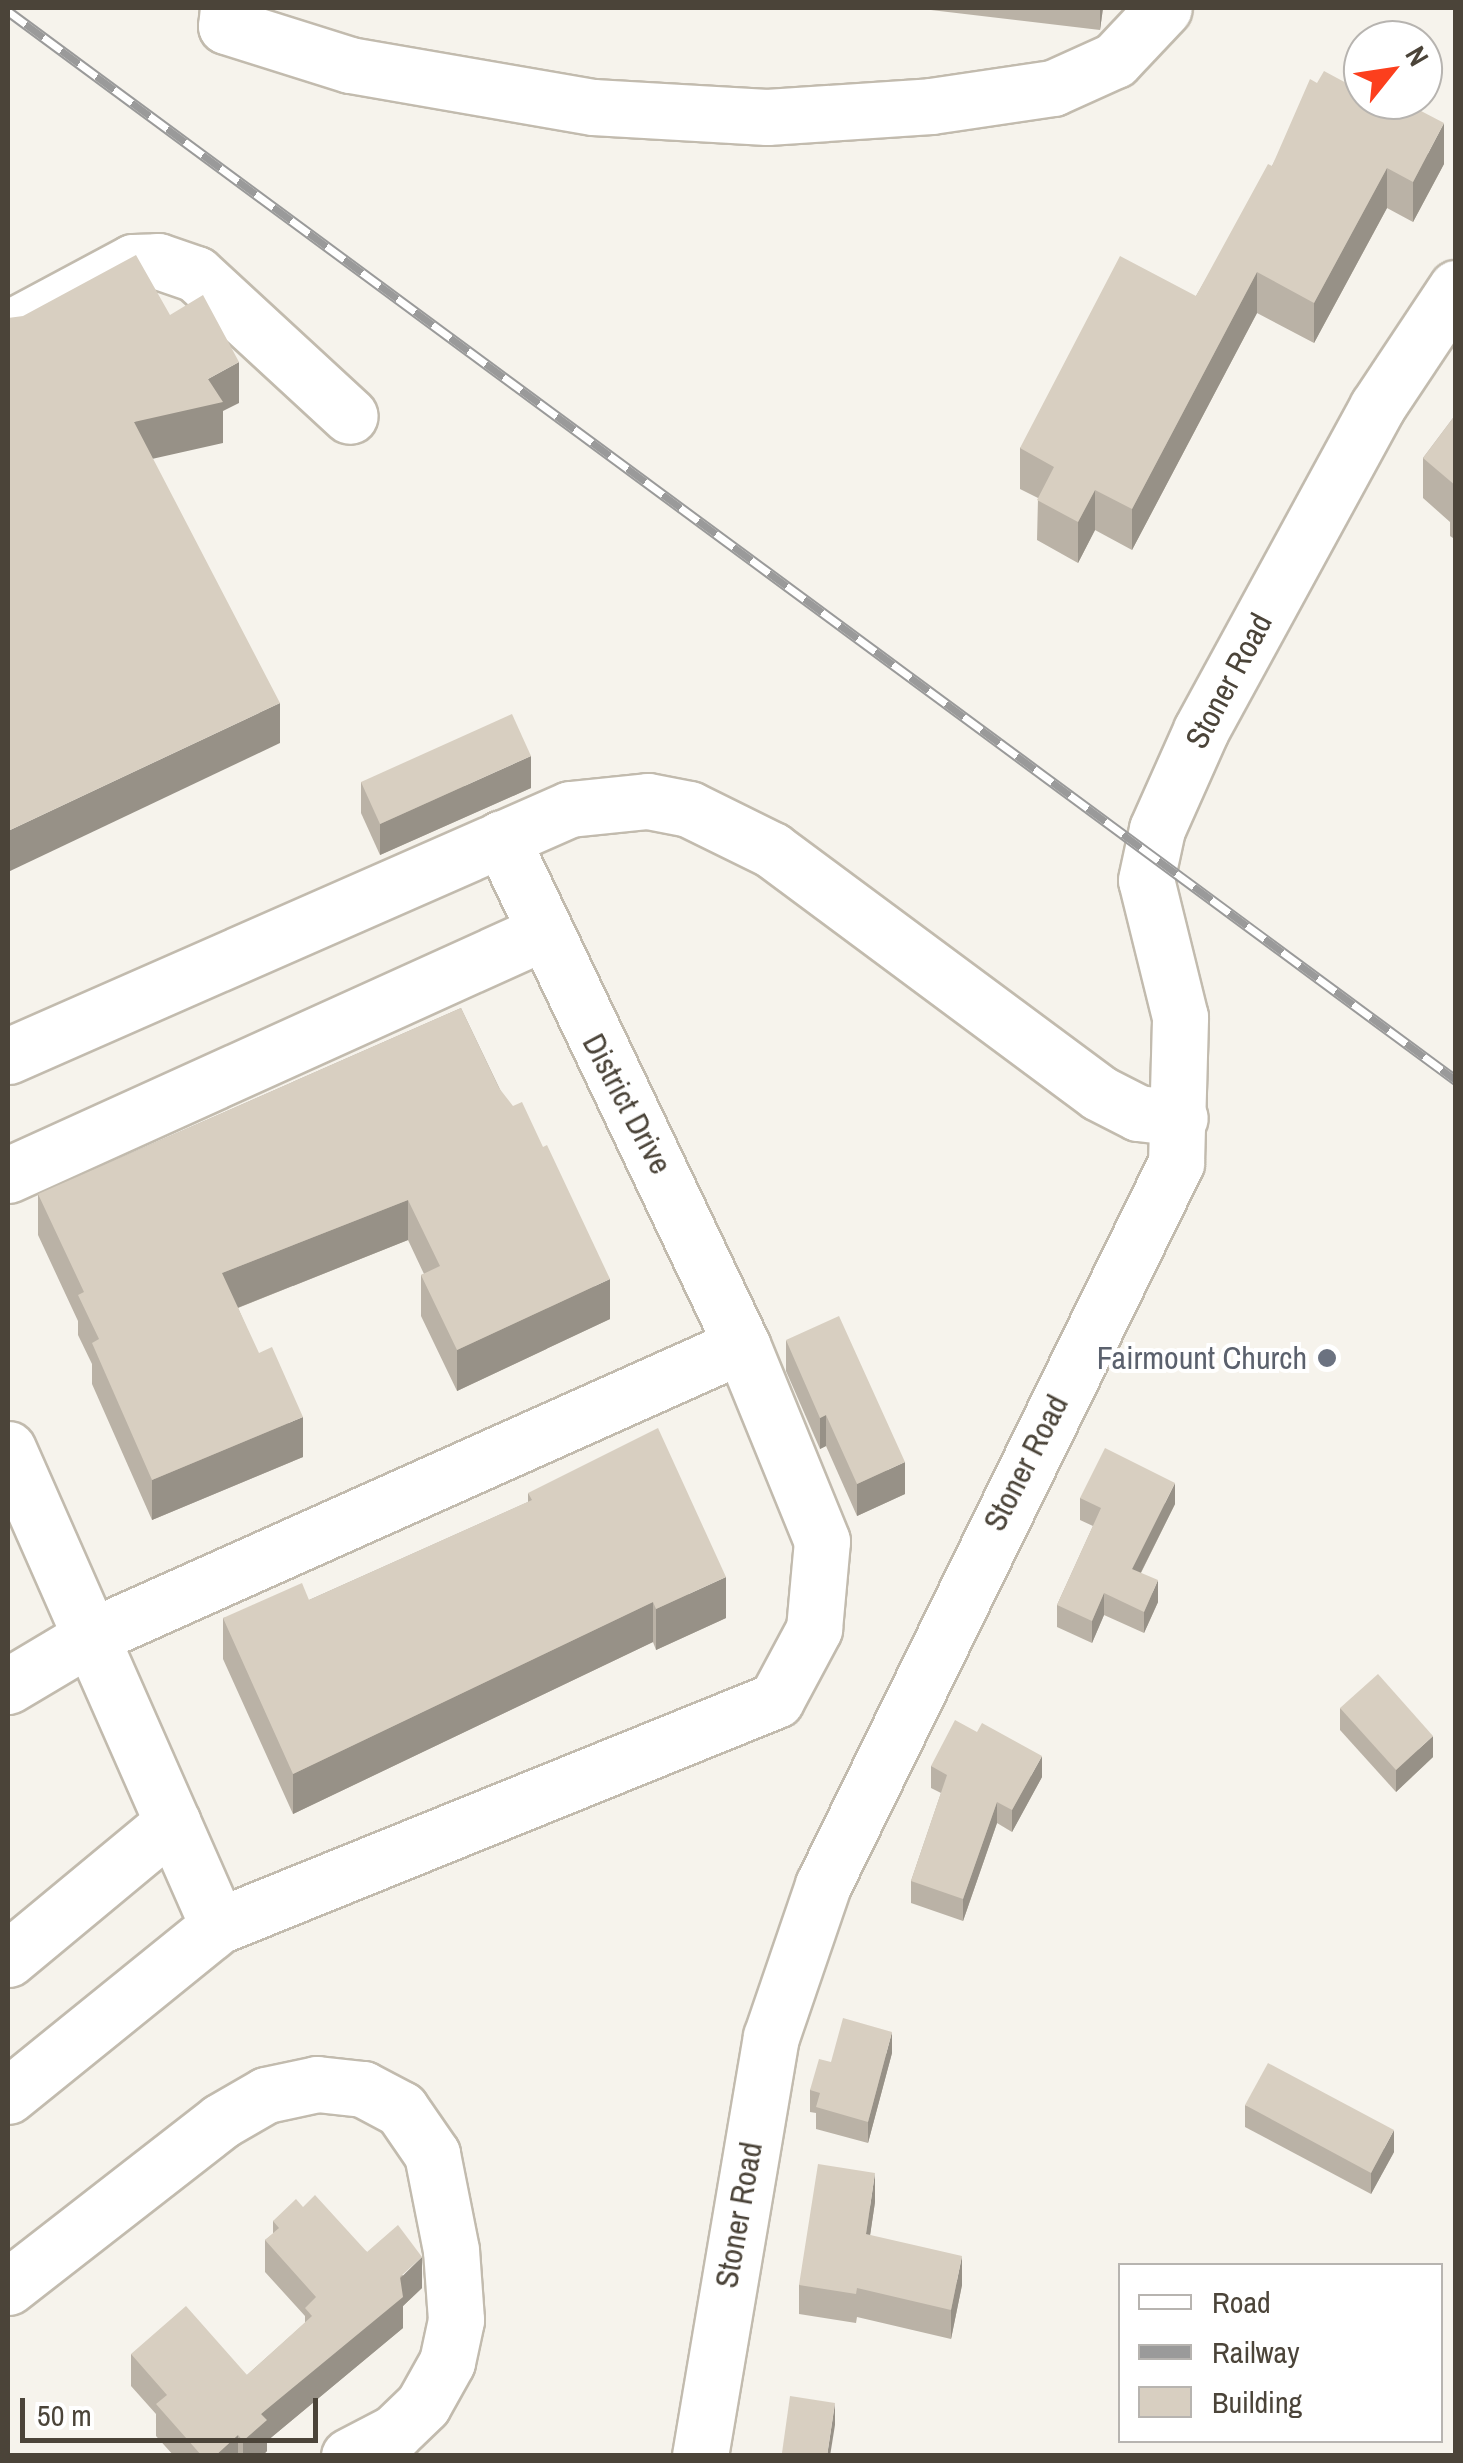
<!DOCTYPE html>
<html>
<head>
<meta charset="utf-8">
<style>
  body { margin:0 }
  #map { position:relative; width:1463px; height:2463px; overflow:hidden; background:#f6f3ec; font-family:"Archivo Narrow",sans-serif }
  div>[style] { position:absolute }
  .roads { filter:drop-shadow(2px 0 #c2bbae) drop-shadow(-2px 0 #c2bbae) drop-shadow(0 2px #c2bbae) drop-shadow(0 -2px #c2bbae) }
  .minor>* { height:55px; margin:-27.5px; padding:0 27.5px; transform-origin:27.5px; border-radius:27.5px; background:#fff }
  .rail>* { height:11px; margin-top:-5.5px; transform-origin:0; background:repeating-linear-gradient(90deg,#fff 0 22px,#9a9a9a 0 44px); box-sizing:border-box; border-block:2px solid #9a9a9a }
  .wall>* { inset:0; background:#bab2a6 }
  .shaded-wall>* { inset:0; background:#979187 }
  .building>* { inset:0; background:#d8cfc1 }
  .dots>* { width:28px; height:28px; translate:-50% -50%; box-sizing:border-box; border:5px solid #fff; border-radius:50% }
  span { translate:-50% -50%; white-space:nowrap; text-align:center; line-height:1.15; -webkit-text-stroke:8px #fff; paint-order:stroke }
  .street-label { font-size:32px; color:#4b4439 }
  .worship-label { font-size:32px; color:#5b616d }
  .right { translate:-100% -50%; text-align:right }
  .frame { position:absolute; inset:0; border:10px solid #4b4439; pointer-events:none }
  .legend { position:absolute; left:1118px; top:2263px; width:325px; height:180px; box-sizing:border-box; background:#fff; border:2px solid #b7b4b0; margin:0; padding:12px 18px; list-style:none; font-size:30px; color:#4b4439 }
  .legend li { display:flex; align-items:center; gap:20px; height:50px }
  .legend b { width:50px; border:2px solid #b7b4b0 }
  .north { position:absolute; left:1343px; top:20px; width:100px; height:100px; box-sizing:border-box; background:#fff; border:2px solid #b7b4b0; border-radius:50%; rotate:60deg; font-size:28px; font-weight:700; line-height:40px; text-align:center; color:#4b4439 }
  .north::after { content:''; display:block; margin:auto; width:35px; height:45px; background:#fc3f1d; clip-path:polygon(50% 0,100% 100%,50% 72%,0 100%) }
  .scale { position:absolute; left:20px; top:2398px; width:298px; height:45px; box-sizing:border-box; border:5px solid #4b4439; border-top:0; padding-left:12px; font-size:30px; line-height:35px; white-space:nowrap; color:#4b4439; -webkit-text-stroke:8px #fff; paint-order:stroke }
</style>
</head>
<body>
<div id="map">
  <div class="roads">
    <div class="minor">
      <i style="left:228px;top:8px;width:18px;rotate:96deg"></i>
      <i style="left:226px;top:26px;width:130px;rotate:17.5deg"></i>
      <i style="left:350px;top:65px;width:247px;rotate:9.8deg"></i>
      <i style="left:593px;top:107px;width:174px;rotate:3.3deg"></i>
      <i style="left:767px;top:117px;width:164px;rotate:-3.8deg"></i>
      <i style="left:931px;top:106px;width:123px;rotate:-8.4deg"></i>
      <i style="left:1053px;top:88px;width:68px;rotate:-24.3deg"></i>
      <i style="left:1115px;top:60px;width:71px;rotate:-46.7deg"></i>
      <i style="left:8px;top:329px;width:142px;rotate:-28.2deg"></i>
      <i style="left:133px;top:262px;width:25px;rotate:-2deg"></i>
      <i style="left:158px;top:261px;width:40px;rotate:18.9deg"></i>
      <i style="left:196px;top:274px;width:209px;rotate:42.7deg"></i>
      <i style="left:8px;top:1056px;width:614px;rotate:-23.73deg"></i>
      <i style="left:570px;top:809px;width:78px;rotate:-5.9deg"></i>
      <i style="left:648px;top:801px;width:42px;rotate:11deg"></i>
      <i style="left:689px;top:809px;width:93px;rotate:26.3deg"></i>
      <i style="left:772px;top:850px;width:407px;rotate:36.6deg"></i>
      <i style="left:1099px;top:1093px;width:44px;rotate:27.1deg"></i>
      <i style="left:1138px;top:1113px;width:42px;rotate:6.8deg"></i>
      <i style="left:8px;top:1175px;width:586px;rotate:-24.38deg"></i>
      <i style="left:8px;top:1449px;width:521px;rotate:66.24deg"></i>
      <i style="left:218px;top:1926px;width:602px;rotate:-22.05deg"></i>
      <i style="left:776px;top:1700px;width:81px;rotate:-61.8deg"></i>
      <i style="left:814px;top:1629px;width:88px;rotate:-84.8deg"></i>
      <i style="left:822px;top:1541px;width:212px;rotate:-112.2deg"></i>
      <i style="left:8px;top:1686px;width:98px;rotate:-30.8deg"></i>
      <i style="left:92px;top:1636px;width:712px;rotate:-24.12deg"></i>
      <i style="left:742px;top:1345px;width:561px;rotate:-115.42deg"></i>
      <i style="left:8px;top:1959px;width:214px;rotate:-39.7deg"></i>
      <i style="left:8px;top:2096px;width:270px;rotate:-39deg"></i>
      <i style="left:8px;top:2287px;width:270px;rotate:-37.9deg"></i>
      <i style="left:221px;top:2121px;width:52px;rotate:-30deg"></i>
      <i style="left:266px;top:2095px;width:52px;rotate:-12.2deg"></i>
      <i style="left:317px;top:2084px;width:46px;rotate:6.2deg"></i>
      <i style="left:363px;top:2089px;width:43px;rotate:27.8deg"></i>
      <i style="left:401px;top:2109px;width:55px;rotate:55.4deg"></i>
      <i style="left:432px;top:2154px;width:98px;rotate:78.8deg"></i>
      <i style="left:451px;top:2250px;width:70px;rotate:85.9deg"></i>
      <i style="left:456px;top:2320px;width:43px;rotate:102.1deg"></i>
      <i style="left:447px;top:2362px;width:49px;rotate:119.2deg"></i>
      <i style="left:423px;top:2405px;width:39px;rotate:136deg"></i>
      <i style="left:395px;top:2432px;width:52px;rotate:152.4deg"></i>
      <i style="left:700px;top:2456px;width:425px;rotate:-80.4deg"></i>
      <i style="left:771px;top:2037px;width:161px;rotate:-71.1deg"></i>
      <i style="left:823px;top:1885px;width:804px;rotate:-63.95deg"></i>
      <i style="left:1176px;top:1163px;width:146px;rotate:-88.4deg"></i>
      <i style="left:1180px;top:1017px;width:141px;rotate:-103.9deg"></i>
      <i style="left:1146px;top:880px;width:52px;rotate:-77.8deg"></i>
      <i style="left:1157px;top:829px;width:108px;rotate:-66deg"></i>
      <i style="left:1201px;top:730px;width:368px;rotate:-61.4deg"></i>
      <i style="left:1377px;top:407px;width:143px;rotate:-56.4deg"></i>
    </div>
  </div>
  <div class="rail">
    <i style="left:8px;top:11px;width:1800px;rotate:36.44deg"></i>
  </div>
  <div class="wall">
    <i style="clip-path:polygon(914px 8px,1103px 8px,1100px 30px)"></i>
    <i style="clip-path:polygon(1317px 83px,1444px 164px,1413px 222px,1387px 208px,1314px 343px,1257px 313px,1132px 550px,1095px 530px,1078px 563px,1037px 540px,1038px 498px,1020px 489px,1020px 448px,1196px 296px,1272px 166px)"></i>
    <i style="clip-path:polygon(1456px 414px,1456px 540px,1450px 536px,1450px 522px,1423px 498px,1423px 458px)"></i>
    <i style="clip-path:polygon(361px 782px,531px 788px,380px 855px,361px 813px)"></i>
    <i style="clip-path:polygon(461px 1008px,610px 1319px,457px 1391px,421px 1316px,421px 1275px,424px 1274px,408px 1240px,238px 1308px,303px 1457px,152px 1520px,92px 1384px,92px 1364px,78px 1335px,78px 1321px,38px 1235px,38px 1194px)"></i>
    <i style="clip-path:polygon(786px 1340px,905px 1494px,857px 1516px,826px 1446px,820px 1449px,786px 1371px)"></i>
    <i style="clip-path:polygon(528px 1493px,726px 1618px,656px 1650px,653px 1642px,293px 1814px,223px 1659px,223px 1618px,309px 1600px,528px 1502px)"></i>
    <i style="clip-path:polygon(1080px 1498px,1175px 1504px,1141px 1573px,1158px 1602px,1144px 1633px,1104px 1615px,1092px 1643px,1057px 1627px,1057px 1605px,1093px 1526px,1080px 1520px)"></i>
    <i style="clip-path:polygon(1340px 1708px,1433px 1757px,1396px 1792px,1340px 1730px)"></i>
    <i style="clip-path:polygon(931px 1766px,1042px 1777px,1012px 1832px,997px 1823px,963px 1921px,911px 1903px,911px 1881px,941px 1793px,931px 1788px)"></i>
    <i style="clip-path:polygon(892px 2053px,868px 2143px,816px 2129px,816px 2113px,810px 2112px,810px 2090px,831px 2062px)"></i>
    <i style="clip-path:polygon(1245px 2105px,1394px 2152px,1371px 2194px,1245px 2127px)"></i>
    <i style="clip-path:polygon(875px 2202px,870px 2235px,962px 2285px,951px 2339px,857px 2317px,856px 2323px,799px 2314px,799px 2285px)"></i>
    <i style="clip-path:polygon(303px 2207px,367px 2252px,422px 2288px,403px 2306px,403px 2328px,267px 2441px,267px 2451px,262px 2456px,174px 2456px,156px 2436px,156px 2414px,131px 2386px,131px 2354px,247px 2375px,305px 2323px,305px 2316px,265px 2272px,265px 2240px,273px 2234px,273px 2221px)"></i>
  </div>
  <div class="shaded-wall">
    <i style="clip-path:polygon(1100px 8px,1103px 8px,1100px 30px)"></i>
    <i style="clip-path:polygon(1444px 123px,1444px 164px,1413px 222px,1413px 182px)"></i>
    <i style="clip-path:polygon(1387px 168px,1387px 208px,1314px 343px,1314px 303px)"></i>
    <i style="clip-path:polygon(1257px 272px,1257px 313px,1132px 550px,1132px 509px)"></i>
    <i style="clip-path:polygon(239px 362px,239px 403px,223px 411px,223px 443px,134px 463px,134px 422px,208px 379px)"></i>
    <i style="clip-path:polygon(1095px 490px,1095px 530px,1078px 563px,1078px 522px)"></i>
    <i style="clip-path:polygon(280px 703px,280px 743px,8px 872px,8px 831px)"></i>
    <i style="clip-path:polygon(531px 756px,531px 788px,380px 855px,380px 824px)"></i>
    <i style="clip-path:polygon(408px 1200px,408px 1240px,222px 1314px,222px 1273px)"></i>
    <i style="clip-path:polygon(610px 1279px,610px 1319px,457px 1391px,457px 1350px)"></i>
    <i style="clip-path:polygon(826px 1415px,826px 1446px,820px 1449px,820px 1418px)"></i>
    <i style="clip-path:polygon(303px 1417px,303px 1457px,152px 1520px,152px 1480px)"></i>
    <i style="clip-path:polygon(905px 1462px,905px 1494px,857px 1516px,857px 1484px)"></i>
    <i style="clip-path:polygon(1175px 1483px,1175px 1504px,1132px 1590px,1132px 1569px)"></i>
    <i style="clip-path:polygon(726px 1577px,726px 1618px,656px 1650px,656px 1609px)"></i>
    <i style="clip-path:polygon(1158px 1580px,1158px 1602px,1144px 1633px,1144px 1612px)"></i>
    <i style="clip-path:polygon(1104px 1593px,1104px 1615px,1092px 1643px,1092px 1621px)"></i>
    <i style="clip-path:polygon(653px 1602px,653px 1642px,293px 1814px,293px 1774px)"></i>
    <i style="clip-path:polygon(1433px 1736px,1433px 1757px,1396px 1792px,1396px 1770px)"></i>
    <i style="clip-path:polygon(1042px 1756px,1042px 1777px,1012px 1832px,1012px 1810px)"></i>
    <i style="clip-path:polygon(997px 1802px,997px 1823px,963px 1921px,963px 1899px)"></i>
    <i style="clip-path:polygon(892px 2032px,892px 2053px,868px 2143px,868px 2122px)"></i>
    <i style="clip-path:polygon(1394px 2130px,1394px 2152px,1371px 2194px,1371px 2173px)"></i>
    <i style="clip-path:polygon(875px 2173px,875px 2202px,866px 2263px,866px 2234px)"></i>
    <i style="clip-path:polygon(962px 2256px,962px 2285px,951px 2339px,951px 2310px)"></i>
    <i style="clip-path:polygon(422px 2257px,422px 2288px,403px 2306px,403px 2328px,267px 2441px,267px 2451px,262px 2456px,243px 2456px,243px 2441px,261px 2414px)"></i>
    <i style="clip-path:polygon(835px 2403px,835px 2425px,830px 2456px,827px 2456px)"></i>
    <i style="clip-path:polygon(238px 2435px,238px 2456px,215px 2456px)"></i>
  </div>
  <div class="building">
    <i style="clip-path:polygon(1324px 71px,1363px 92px,1363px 100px,1400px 100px,1444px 123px,1413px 182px,1387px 168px,1314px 303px,1257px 272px,1132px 509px,1095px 490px,1078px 522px,1037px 500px,1054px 467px,1020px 448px,1120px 256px,1196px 296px,1268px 164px,1272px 166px,1310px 79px,1317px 83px)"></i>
    <i style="clip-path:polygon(136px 255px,170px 315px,203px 295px,239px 362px,208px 379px,223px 402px,134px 422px,280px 703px,8px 831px,8px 318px,23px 316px)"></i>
    <i style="clip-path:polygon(1456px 414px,1456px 486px,1423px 458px)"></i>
    <i style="clip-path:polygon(512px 714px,531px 756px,380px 824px,361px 782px)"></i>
    <i style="clip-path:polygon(461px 1008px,499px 1088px,513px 1106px,522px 1102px,543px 1147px,547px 1145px,610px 1279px,457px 1350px,421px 1275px,440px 1266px,408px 1200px,222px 1273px,259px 1353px,272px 1347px,303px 1417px,152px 1480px,92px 1343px,99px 1339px,78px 1295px,84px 1292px,38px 1194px)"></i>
    <i style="clip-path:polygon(839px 1316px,905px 1462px,857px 1484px,826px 1415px,820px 1418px,786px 1340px)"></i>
    <i style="clip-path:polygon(658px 1428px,726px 1577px,656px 1609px,653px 1602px,293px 1774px,223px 1618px,302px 1583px,309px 1600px,532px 1500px,528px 1493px)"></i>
    <i style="clip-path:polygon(1105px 1448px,1175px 1483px,1132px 1569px,1158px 1580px,1144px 1612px,1104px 1593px,1092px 1621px,1057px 1605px,1101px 1508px,1080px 1498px)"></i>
    <i style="clip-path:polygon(1378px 1674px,1433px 1736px,1396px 1770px,1340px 1708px)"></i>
    <i style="clip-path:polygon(955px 1720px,977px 1732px,982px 1723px,1042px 1756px,1012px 1810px,997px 1802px,963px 1899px,911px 1881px,947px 1775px,931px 1766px)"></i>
    <i style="clip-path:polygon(843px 2018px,892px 2032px,868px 2122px,816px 2107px,820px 2093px,810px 2090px,819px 2059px,831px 2062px)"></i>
    <i style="clip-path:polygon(1268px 2063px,1394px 2130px,1371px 2173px,1245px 2105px)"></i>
    <i style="clip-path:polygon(818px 2164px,875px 2173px,866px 2234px,962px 2256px,951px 2310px,857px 2288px,856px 2294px,799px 2285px)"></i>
    <i style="clip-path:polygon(315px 2195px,367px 2252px,398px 2225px,422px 2257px,400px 2277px,403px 2297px,261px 2414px,267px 2420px,243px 2441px,238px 2435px,215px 2456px,202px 2456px,156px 2404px,167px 2395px,131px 2354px,186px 2306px,247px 2375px,312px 2316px,305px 2308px,316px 2297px,265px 2240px,279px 2228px,273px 2221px,296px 2199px,303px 2207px)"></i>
    <i style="clip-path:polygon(790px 2396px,835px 2403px,827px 2456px,797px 2456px,782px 2453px)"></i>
  </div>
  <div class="dots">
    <i style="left:1327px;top:1358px;background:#6b7280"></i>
  </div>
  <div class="street-label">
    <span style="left:1229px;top:681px;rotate:-62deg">Stoner Road</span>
    <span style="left:627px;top:1104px;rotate:62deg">District Drive</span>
    <span style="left:1026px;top:1463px;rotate:-63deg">Stoner Road</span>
    <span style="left:739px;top:2215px;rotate:-80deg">Stoner Road</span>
  </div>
  <div class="worship-label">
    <span class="right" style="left:1307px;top:1358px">Fairmount Church</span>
  </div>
  <div class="frame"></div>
  <ul class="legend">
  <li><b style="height:12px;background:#fff"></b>Road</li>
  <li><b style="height:12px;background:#9a9a9a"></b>Railway</li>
  <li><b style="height:28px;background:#d8cfc1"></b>Building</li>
  </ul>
  <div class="north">N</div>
  <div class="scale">50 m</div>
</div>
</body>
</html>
